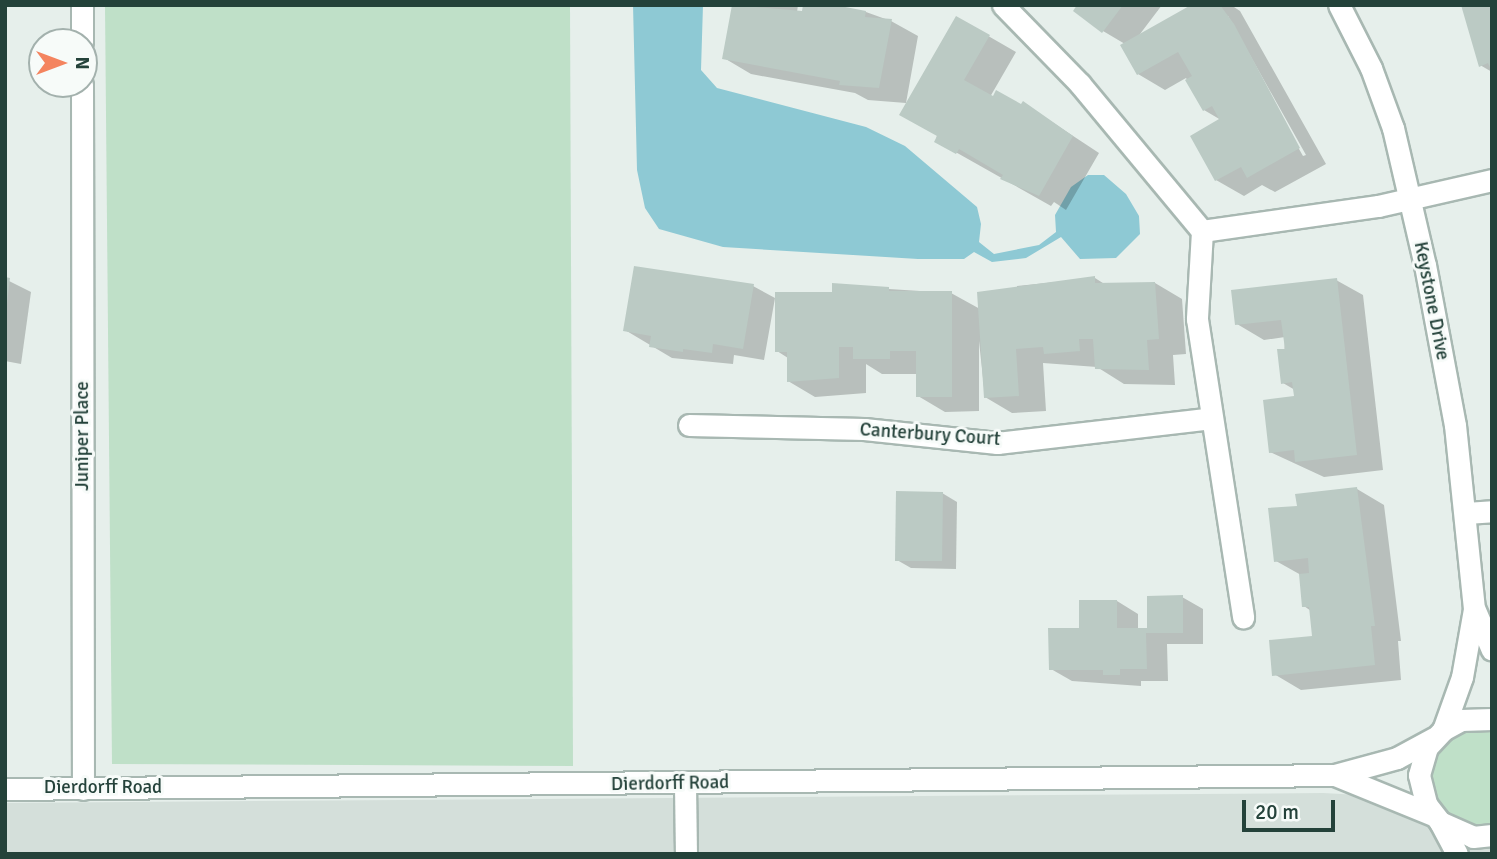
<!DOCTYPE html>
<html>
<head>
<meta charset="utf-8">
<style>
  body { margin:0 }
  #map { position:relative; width:1497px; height:859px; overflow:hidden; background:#e6efeb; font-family:Signika,sans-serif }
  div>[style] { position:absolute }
  .built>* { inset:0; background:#d4dfda }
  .green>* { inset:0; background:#bfe0c8 }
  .water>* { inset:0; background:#8ec9d4 }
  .shadow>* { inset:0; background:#0003 }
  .building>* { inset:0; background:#bbcac4 }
  .roads { filter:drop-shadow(2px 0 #a8b8b2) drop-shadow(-2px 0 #a8b8b2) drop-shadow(0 2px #a8b8b2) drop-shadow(0 -2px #a8b8b2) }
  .minor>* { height:21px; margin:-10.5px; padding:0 10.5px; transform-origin:10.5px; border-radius:10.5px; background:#fff }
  span { translate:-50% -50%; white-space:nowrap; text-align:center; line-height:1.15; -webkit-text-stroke:6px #f7fbf9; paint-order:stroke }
  .street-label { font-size:19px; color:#24423a }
  .frame { position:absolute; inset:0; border:7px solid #24423a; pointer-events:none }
  .north { position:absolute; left:28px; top:28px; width:70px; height:70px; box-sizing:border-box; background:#f7fbf9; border:2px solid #a3b1ad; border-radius:50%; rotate:90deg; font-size:19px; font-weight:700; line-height:28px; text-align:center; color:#24423a }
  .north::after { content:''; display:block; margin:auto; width:24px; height:32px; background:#f4845f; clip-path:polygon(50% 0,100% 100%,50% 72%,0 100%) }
  .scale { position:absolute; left:1242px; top:800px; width:93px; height:32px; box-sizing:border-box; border:4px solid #24423a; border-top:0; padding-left:9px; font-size:21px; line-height:24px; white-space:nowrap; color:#24423a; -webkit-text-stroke:5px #f7fbf9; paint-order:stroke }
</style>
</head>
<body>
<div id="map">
  <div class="built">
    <i style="clip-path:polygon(1323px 793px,1397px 797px,1492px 835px,1492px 854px,5px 854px,5px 803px)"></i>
  </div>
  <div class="green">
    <i style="clip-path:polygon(105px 5px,570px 5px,573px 766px,112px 764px)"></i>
    <i style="clip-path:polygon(1492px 728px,1492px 824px,1465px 825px,1451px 818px,1432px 794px,1431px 763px,1448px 737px,1462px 729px)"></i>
  </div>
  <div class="water">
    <i style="clip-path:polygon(633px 5px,703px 5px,701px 70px,717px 88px,866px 127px,905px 146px,977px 207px,981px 224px,979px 242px,994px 254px,1039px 245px,1056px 232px,1055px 215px,1071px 187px,1088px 175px,1104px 175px,1126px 194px,1139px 216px,1140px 234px,1116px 258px,1080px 259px,1061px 237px,1026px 258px,992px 262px,974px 252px,964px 259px,918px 259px,723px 247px,659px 229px,645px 208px,637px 170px)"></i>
  </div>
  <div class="shadow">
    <i style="clip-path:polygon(733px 5px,798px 5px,797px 12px,866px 12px,891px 21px,918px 36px,906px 103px,868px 100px,855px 93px,751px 74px,724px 58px)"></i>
    <i style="clip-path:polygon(evenodd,1080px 5px,1162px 5px,1137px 38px,1195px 5px,1231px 5px,1240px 11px,1326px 164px,1275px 192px,1262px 185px,1244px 196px,1216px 180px,1221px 120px,1204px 110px,1186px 78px,1165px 90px,1138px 74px,1125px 44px,1103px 31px,1080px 5px,1224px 16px,1228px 16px,1306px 155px,1303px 156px,1224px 16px)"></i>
    <i style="clip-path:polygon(1492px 5px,1492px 72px,1480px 65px)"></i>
    <i style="clip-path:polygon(957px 18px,1016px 52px,990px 97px,1021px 107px,1023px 103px,1099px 153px,1066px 210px,1054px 202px,1051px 206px,936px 141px)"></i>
    <i style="clip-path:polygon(1095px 278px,1106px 285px,1155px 283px,1182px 299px,1186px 354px,1173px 355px,1175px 385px,1124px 384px,1097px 367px,1043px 363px,1046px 411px,1012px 413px,985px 397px,979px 341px,979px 411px,945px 412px,918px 396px,918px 374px,882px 374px,866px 364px,866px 393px,815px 397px,788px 381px,788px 358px,777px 351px,834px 293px,889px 289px,951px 293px,980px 309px,1017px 291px,1017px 286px)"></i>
    <i style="clip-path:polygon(5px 279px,31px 292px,21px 364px,5px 361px)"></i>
    <i style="clip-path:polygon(1336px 280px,1363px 295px,1383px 470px,1324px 477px,1270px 452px,1296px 398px,1295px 390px,1283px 383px,1285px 337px,1264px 340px,1237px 324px)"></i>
    <i style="clip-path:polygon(753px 286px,775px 298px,764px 360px,734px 355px,733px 364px,672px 358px,625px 330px)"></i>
    <i style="clip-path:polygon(1357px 489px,1384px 505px,1401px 641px,1398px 641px,1401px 680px,1301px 690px,1274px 674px,1314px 637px,1311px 611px,1304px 606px,1301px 575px,1276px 561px,1299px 507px)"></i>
    <i style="clip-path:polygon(942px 493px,957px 502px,956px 569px,911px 568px,897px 560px)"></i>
    <i style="clip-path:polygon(1182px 597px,1203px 609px,1203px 644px,1167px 644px,1168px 681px,1141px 681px,1141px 686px,1072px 681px,1051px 669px,1081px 630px,1117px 601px,1138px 614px,1138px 629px,1149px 629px)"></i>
  </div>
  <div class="building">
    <i style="clip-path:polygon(732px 5px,802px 11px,803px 5px,835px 5px,866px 11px,865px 17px,892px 19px,879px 88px,839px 85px,840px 81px,722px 59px)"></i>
    <i style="clip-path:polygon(1077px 5px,1123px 5px,1102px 33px,1073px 11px)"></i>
    <i style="clip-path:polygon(1191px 5px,1220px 5px,1234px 24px,1300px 148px,1247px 178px,1241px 167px,1215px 181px,1190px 136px,1219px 119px,1212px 106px,1203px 111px,1185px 80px,1192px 76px,1178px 52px,1137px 75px,1120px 45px)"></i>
    <i style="clip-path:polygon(1461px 5px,1492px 5px,1492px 72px,1488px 63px,1479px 67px)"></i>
    <i style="clip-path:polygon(956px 16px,990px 35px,964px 80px,993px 96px,996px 90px,1021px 104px,1023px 101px,1073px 136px,1039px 196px,1000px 179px,1003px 175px,959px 149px,956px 154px,934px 142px,937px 136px,899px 115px)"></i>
    <i style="clip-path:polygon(634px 266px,754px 284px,743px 349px,713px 344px,712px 353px,683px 349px,683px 352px,649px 347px,651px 336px,623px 331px)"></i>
    <i style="clip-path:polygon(1095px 276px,1095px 283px,1155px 282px,1159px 339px,1147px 340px,1149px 370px,1095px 369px,1093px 339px,1079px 339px,1080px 351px,1044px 354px,1043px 347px,1016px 349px,1019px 396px,984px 398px,977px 292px)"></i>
    <i style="clip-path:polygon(5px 277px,10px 278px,7px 304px,5px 304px)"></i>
    <i style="clip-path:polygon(1337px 278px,1357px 455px,1295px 462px,1294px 450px,1269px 453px,1263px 400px,1294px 396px,1292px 382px,1281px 384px,1277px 349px,1285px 349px,1281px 320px,1235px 325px,1231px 290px)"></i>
    <i style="clip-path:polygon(832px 283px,889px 287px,889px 291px,952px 291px,952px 397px,916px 397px,916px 351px,890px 351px,890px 359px,853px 359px,853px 347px,839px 347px,839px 378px,787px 382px,787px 352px,775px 352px,775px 292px,832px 292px)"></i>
    <i style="clip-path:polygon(1357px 487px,1375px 626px,1371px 626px,1375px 665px,1272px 676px,1269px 640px,1312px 636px,1309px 607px,1302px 607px,1299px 574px,1309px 573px,1308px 558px,1274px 562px,1268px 508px,1297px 506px,1295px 494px)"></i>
    <i style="clip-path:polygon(896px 491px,943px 492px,942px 561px,895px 561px)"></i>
    <i style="clip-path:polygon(1183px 595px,1183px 633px,1146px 633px,1147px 669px,1120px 669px,1120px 675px,1103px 675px,1103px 670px,1049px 670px,1048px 628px,1079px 628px,1079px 600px,1117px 600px,1117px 628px,1147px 628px,1147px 596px)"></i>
  </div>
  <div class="roads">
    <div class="minor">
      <i style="left:82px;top:5px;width:37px;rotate:90deg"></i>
      <i style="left:1003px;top:5px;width:110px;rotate:45.7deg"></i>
      <i style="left:1080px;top:84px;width:191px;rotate:50.3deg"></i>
      <i style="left:1202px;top:231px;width:178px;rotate:-8.1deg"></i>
      <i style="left:1378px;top:206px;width:117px;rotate:-12.8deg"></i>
      <i style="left:1339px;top:5px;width:71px;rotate:63.1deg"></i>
      <i style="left:1371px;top:68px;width:64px;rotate:69.9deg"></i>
      <i style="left:1393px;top:128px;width:141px;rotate:76.9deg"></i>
      <i style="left:1425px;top:265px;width:163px;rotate:79.4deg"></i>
      <i style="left:1455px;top:425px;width:185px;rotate:84.1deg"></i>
      <i style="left:1474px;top:609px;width:69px;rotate:100deg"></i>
      <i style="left:1462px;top:677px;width:56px;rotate:109.7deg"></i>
      <i style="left:82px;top:84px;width:705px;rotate:89.92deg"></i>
      <i style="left:1202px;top:231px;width:88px;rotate:93.3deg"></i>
      <i style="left:1197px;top:319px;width:302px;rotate:81.2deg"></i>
      <i style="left:689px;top:425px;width:175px;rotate:1.3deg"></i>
      <i style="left:864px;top:429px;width:134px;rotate:6deg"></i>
      <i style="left:997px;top:443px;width:216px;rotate:-6.6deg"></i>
      <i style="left:1466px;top:513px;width:26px;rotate:-4deg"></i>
      <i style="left:1475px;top:610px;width:43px;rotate:67deg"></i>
      <i style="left:1492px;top:719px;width:31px;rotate:178deg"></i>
      <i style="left:1461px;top:720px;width:21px;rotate:151deg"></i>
      <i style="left:1443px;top:730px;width:23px;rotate:133deg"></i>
      <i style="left:1427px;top:747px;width:29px;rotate:106deg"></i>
      <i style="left:1419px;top:775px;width:30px;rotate:76deg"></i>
      <i style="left:1426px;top:804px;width:23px;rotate:52deg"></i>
      <i style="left:1440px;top:822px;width:36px;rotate:24deg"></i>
      <i style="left:1473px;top:837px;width:19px;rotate:-6deg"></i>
      <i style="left:1335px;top:775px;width:106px;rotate:22.2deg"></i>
      <i style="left:685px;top:784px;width:70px;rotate:89.2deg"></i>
      <i style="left:5px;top:789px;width:1330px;rotate:-0.6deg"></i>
      <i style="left:1335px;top:775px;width:64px;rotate:-15.3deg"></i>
      <i style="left:1397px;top:758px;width:42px;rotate:-28.4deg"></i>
      <i style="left:1440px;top:822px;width:36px;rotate:62deg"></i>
    </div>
  </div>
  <div class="street-label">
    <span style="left:1431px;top:301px;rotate:79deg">Keystone Drive</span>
    <span style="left:930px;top:435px;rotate:4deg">Canterbury Court</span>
    <span style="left:83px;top:436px;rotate:-90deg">Juniper Place</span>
    <span style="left:670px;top:784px;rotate:-1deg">Dierdorff Road</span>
    <span style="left:103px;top:788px">Dierdorff Road</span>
  </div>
  <div class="frame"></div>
  <div class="north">N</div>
  <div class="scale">20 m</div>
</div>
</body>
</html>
